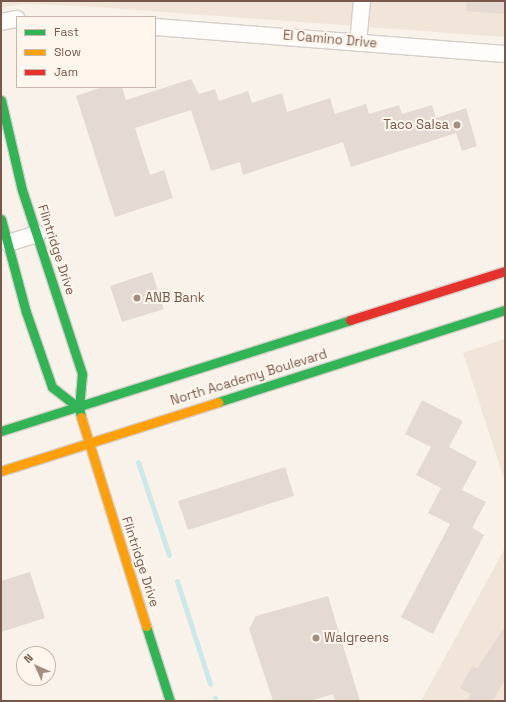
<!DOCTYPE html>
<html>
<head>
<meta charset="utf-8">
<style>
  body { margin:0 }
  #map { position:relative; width:506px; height:702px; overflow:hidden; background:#f8f2eb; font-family:"Space Grotesk",sans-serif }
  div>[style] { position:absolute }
  .residential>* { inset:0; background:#f1e4d8 }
  .stream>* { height:5px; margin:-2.5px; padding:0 2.5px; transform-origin:2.5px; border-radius:2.5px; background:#cde8e8 }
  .building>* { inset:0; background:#e4dad3 }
  .roads { filter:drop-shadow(1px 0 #d6cec8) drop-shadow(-1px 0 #d6cec8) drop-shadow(0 1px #d6cec8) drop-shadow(0 -1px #d6cec8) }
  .street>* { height:16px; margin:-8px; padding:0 8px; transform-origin:8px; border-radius:8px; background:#fefdfc }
  .fast>* { height:9px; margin:-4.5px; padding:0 4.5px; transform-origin:4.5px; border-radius:4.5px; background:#30b455 }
  .slow>* { height:9px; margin:-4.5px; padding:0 4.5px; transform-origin:4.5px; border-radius:4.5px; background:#ff9f0a }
  .jam>* { height:9px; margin:-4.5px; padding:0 4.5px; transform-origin:4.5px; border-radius:4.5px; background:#e5322d }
  .dots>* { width:11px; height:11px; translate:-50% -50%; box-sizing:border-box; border:2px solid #fff7ed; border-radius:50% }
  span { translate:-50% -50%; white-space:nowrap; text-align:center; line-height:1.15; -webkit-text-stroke:4px #fff7ed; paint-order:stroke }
  .street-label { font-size:13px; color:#77584a }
  .poi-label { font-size:13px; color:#77584a }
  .right { translate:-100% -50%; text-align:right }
  .left { translate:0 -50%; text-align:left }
  .frame { position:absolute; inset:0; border:2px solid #77584a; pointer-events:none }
  .legend { position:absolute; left:16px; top:16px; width:140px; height:72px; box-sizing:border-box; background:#fff7ed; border:1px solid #c9b7ac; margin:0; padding:5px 7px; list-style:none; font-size:12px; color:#77584a }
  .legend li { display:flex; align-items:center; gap:8px; height:20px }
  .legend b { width:20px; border:1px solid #c9b7ac }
  .north { position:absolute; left:16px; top:646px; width:40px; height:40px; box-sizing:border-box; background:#fff7ed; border:1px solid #c9b7ac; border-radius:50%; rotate:315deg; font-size:11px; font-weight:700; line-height:16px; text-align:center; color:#77584a }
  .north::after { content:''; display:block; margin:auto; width:14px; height:18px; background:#a48e82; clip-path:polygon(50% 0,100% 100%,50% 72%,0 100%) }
</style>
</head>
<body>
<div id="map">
  <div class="residential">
    <i style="clip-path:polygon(1px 1px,505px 1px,505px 37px,82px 6px,26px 4px,1px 7px)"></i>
    <i style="clip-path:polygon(505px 339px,505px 482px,463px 353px)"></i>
    <i style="clip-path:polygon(505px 548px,505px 701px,421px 701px)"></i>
  </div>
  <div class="stream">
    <i style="left:138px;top:462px;width:98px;rotate:71.6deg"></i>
    <i style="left:177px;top:581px;width:108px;rotate:72.2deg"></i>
    <i style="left:215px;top:698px;width:3px;rotate:72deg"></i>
  </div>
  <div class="building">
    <i style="clip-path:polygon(467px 1px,505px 1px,505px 14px,466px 11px)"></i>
    <i style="clip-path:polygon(191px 79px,199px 94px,215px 89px,219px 101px,248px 91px,252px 103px,282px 93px,287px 112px,330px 98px,335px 114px,366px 104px,369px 114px,399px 105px,402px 114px,432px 105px,436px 118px,466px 108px,477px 146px,462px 151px,456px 133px,351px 167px,343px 142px,243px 175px,240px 162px,211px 171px,191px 110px,135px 128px,150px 175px,164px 170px,173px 198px,115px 217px,76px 96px,103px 87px,122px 87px,126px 100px)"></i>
    <i style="clip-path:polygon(152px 272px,164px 309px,122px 322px,110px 286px)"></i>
    <i style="clip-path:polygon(422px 400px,463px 421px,449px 447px,477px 462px,462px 490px,486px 502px,472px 528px,484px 535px,433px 634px,401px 617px,450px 524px,428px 513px,441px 488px,416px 475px,431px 447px,405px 434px)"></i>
    <i style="clip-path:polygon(285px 467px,294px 496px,188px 530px,178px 501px)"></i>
    <i style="clip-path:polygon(30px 572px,45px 618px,1px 632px,1px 581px)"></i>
    <i style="clip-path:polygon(328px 596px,360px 701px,335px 701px,333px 694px,311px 701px,273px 701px,249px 629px,256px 616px)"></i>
    <i style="clip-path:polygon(505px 626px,505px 679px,493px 701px,467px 701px,471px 694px,460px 688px,472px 666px,477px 669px)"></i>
  </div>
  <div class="roads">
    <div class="street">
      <i style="left:1px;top:22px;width:16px;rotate:-11deg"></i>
      <i style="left:155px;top:27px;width:351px;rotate:4.4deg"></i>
      <i style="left:358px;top:43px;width:42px;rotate:-84.6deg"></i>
      <i style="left:8px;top:243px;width:31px;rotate:-17deg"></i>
    </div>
    <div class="fast">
      <i style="left:1px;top:100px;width:92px;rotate:76.9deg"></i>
      <i style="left:22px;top:190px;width:194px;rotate:71.9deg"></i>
      <i style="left:82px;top:374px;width:34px;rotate:95deg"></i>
      <i style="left:79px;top:408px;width:9px;rotate:77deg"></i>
      <i style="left:1px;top:219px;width:96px;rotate:75deg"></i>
      <i style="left:26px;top:312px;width:79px;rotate:70.9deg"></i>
      <i style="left:52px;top:387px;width:34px;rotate:38deg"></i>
      <i style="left:218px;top:402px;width:301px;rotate:-17.8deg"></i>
      <i style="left:1px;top:431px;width:366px;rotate:-17.6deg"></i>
      <i style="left:146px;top:626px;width:79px;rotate:72.3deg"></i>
    </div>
    <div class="slow">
      <i style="left:81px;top:417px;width:219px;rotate:72.7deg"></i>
      <i style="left:1px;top:471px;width:228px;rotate:-17.6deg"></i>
    </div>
    <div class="jam">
      <i style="left:350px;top:320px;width:163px;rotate:-17.5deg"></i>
    </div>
  </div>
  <div class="dots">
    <i style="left:457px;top:125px;background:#a48e82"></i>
    <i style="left:137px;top:298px;background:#a48e82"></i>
    <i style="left:316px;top:638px;background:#a48e82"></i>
  </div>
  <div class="street-label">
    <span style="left:330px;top:40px;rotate:5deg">El Camino Drive</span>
    <span style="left:56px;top:250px;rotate:72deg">Flintridge Drive</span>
    <span style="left:249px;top:378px;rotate:-17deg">North Academy Boulevard</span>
    <span style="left:140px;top:562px;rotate:72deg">Flintridge Drive</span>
  </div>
  <div class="poi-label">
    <span class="right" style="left:449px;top:125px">Taco Salsa</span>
    <span class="left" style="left:145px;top:298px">ANB Bank</span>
    <span class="left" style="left:324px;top:638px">Walgreens</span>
  </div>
  <div class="frame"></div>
  <ul class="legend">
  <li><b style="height:5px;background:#30b455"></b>Fast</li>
  <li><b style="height:5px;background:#ff9f0a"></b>Slow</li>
  <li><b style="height:5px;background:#e5322d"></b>Jam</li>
  </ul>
  <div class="north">N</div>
</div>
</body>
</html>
